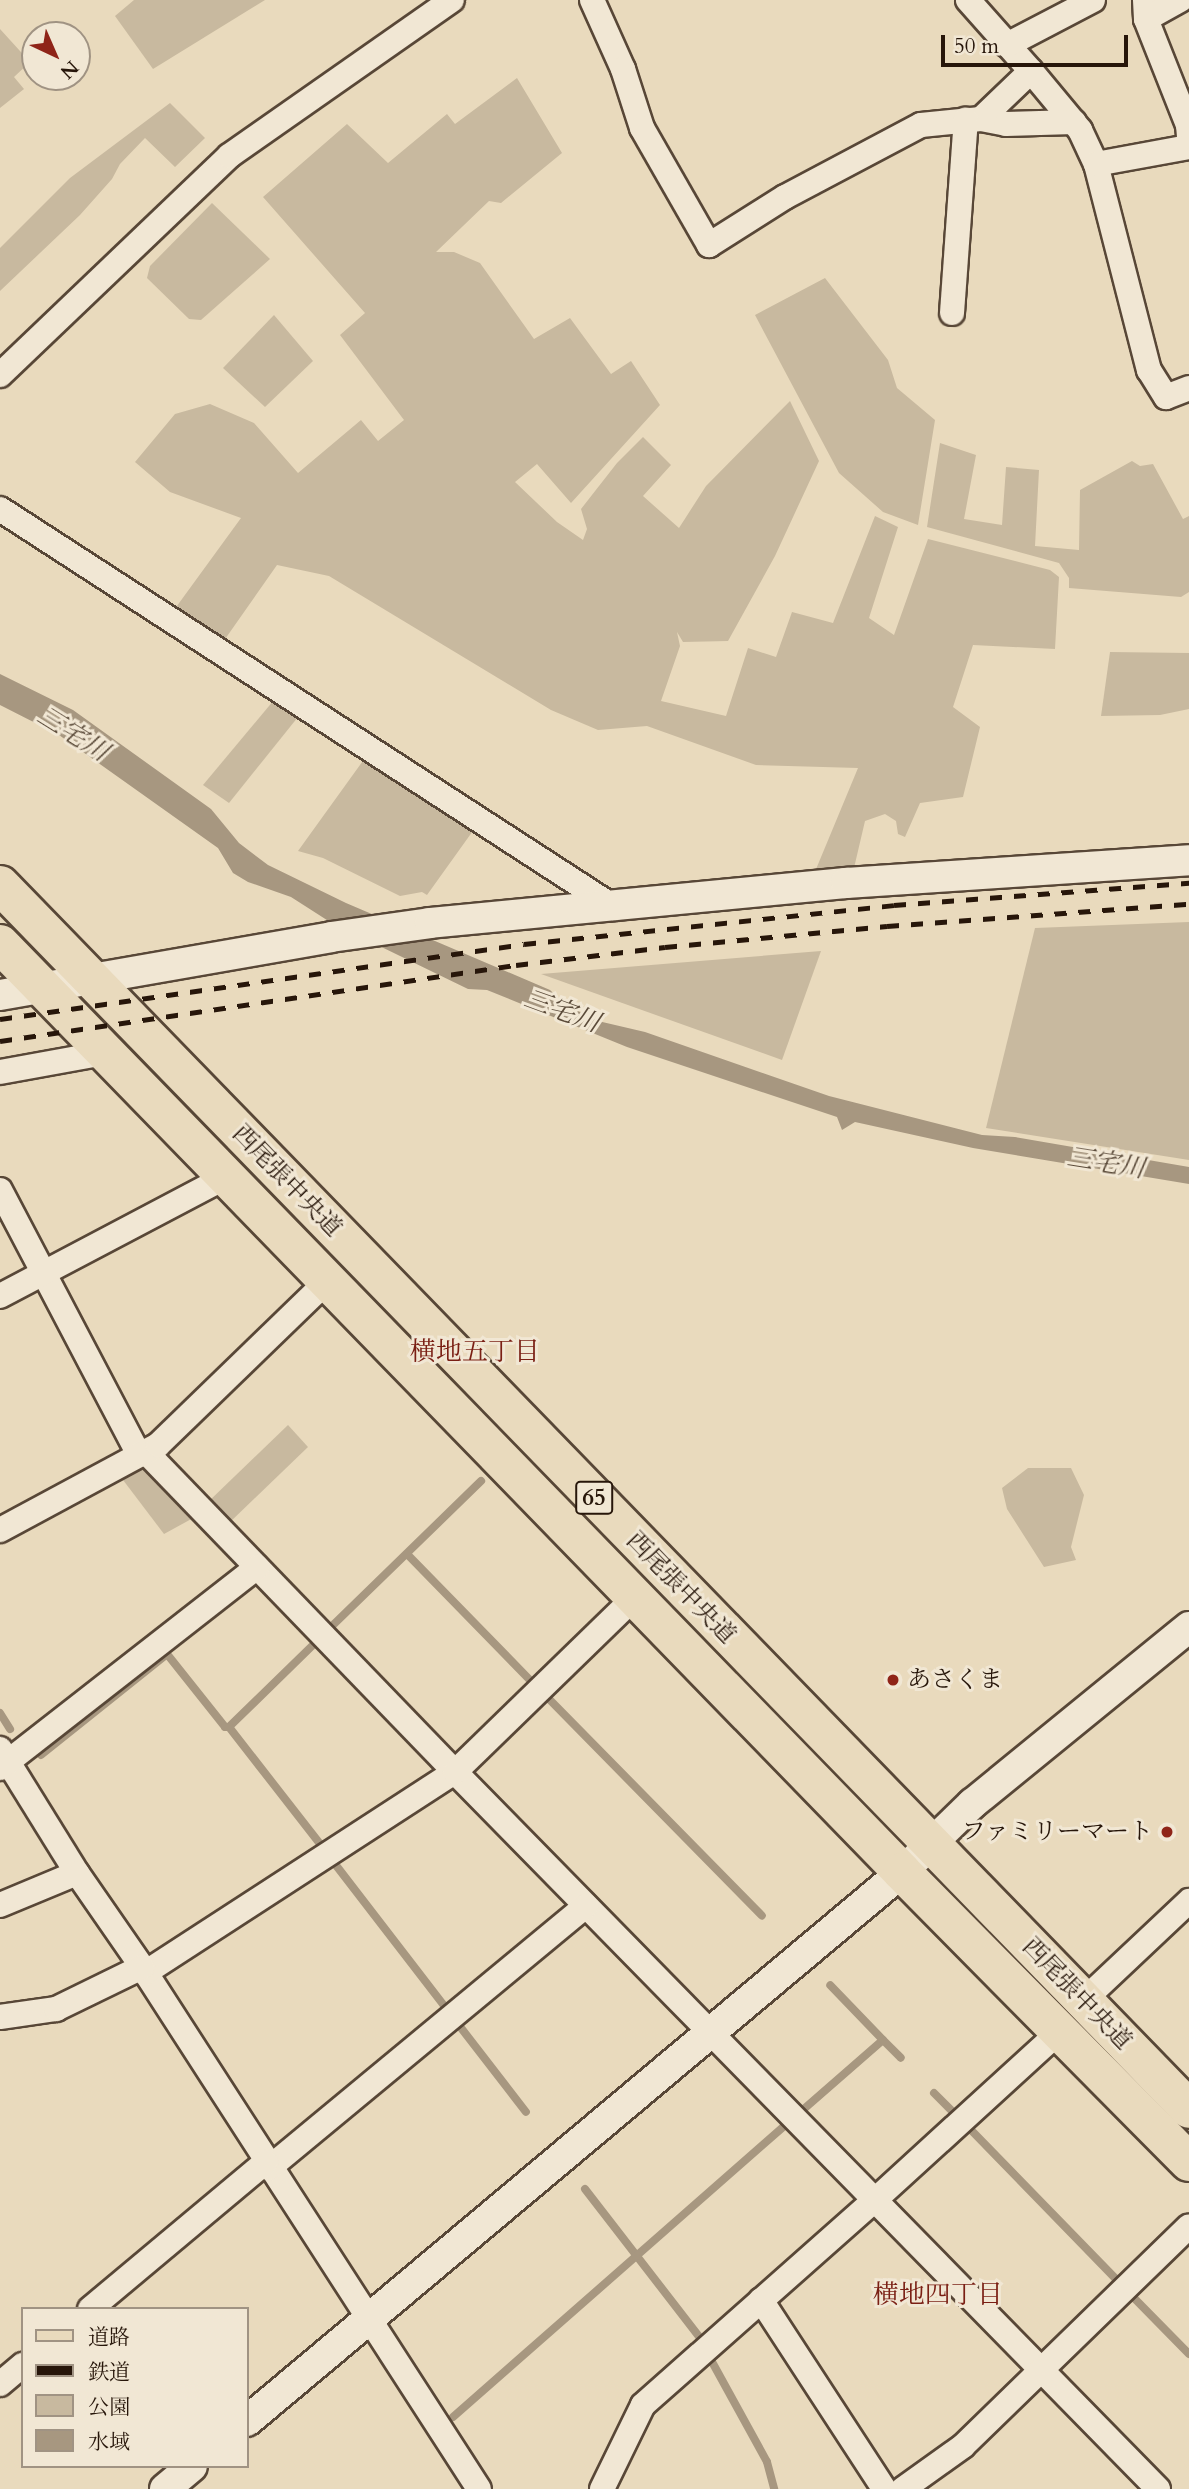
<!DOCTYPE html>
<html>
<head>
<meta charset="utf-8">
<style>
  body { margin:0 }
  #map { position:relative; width:1189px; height:2489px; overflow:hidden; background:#e9dabd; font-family:Cardo,"Noto Serif JP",serif }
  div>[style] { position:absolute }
  .green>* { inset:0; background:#c8b99f }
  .water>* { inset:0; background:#a79780 }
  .stream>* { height:8px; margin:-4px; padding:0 4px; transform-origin:4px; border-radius:4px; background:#a79780 }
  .roads { filter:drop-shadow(2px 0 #584737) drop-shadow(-2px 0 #584737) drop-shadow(0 2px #584737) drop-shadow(0 -2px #584737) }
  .minor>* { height:24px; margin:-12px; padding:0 12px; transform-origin:12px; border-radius:12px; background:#f1e7d4 }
  .tertiary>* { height:30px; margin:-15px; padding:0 15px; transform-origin:15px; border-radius:15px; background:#f1e7d4 }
  .primary>* { height:38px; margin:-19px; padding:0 19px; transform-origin:19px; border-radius:19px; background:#e9dabd }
  .rail>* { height:5px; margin-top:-2.5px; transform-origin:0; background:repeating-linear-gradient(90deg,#27160a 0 12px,transparent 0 24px) }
  .dots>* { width:19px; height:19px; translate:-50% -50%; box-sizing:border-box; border:4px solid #f1e7d4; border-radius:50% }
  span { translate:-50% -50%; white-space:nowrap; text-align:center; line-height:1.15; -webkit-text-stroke:6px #f1e7d4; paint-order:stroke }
  .shield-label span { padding:2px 5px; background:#f1e7d4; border:2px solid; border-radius:5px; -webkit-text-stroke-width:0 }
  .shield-label { font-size:23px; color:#27160a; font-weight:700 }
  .street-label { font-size:24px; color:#27160a }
  .poi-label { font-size:24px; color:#27160a }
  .left { translate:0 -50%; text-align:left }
  .right { translate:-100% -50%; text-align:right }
  .water-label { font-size:26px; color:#5a4a39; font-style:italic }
  .neighbourhood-label { font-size:26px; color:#7a1f14 }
  .legend { position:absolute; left:21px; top:2307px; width:228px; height:161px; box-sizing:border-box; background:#f1e7d4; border:2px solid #a09383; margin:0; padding:9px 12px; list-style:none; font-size:21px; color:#27160a }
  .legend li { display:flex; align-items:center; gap:14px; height:35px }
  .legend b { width:35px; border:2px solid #a09383 }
  .north { position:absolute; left:21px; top:21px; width:70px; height:70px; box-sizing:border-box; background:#f1e7d4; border:2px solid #a09383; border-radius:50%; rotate:136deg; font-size:19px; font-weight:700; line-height:28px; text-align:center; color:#27160a }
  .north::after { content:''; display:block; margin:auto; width:24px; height:32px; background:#8f2418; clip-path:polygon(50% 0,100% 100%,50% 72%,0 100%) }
  .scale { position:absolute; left:941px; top:35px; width:187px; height:32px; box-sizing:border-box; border:4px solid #27160a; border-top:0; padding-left:9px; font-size:21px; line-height:24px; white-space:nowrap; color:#27160a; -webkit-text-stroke:5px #f1e7d4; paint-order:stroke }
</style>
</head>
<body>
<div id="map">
  <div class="green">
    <i style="clip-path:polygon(134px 0,265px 0,153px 69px,115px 16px)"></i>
    <i style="clip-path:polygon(0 29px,30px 62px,14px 77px,24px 89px,0 108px)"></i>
    <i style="clip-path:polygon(517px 78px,562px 153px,501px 203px,489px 201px,436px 252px,454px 252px,480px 263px,534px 339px,570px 318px,611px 374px,631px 361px,660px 405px,571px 503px,537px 464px,515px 482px,557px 522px,583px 540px,587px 529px,581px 509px,617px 463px,643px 437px,671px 465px,643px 496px,679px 528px,706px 486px,790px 401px,819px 461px,775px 556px,728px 641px,683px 642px,677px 632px,680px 646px,661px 701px,726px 716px,748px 648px,776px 657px,792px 612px,833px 623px,875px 516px,898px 527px,869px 618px,894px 635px,928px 539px,1050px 570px,1059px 577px,1055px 649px,973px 645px,953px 707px,980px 727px,963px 797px,920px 803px,905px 837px,898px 834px,896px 821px,885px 814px,865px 821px,854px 868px,814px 874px,858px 768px,756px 765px,647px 726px,598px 730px,551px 710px,329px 576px,277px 565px,223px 642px,174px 610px,241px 518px,170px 492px,135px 462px,175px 414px,210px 404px,254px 423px,298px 473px,361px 420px,378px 441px,404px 420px,340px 335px,365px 313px,263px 197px,347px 124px,388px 163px,447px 114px,455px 124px)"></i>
    <i style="clip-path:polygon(170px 103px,205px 138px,175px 167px,145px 138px,120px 164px,112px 179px,80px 215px,0 291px,0 248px,70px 178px)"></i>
    <i style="clip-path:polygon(212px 203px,270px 259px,201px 320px,189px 319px,147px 278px,150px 266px)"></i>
    <i style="clip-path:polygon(825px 278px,888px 360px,897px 388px,935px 420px,918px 525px,883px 512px,839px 473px,755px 315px)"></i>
    <i style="clip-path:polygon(274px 315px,313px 361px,265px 407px,223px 368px)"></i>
    <i style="clip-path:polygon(940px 443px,976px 455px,964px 519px,1002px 525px,1006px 467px,1039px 470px,1035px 546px,1079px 550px,1080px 490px,1132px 461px,1140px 466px,1153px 464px,1183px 519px,1189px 516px,1189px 592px,1181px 597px,1069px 588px,1069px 578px,1059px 563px,927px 527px)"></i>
    <i style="clip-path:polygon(1110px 652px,1189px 653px,1189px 709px,1160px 715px,1101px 716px)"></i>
    <i style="clip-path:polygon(274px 700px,298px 717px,229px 803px,203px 785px)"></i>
    <i style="clip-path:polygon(365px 758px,475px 828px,427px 895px,422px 892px,400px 896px,323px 858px,298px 851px)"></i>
    <i style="clip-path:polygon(1189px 922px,1189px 1160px,986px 1128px,1035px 928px)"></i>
    <i style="clip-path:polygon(821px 951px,782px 1060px,541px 974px)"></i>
    <i style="clip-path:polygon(288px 1425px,308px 1447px,228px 1524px,207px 1503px)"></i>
    <i style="clip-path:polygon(136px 1468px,149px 1469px,195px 1517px,164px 1534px,120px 1476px)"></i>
    <i style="clip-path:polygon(1028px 1468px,1071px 1468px,1084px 1495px,1071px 1547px,1076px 1560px,1044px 1567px,1007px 1509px,1002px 1488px)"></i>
  </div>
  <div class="water">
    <i style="clip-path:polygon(0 674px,73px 710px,211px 809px,239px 843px,268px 865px,346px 903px,550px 990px,566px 1005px,598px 1021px,645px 1032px,829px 1096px,982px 1135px,1015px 1137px,1189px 1167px,1189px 1184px,973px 1148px,855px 1122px,842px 1130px,837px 1117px,627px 1047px,487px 990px,468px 989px,330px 922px,291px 897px,248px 882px,233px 873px,218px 848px,59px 735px,0 705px)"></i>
  </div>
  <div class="stream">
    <i style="left:407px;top:1554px;width:177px;rotate:45.7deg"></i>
    <i style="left:332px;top:1626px;width:208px;rotate:-44.2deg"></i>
    <i style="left:313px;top:1645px;width:117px;rotate:135.7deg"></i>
    <i style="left:229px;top:1727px;width:148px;rotate:52.1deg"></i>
    <i style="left:548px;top:1698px;width:305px;rotate:45.5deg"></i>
    <i style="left:0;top:1713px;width:19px;rotate:58deg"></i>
    <i style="left:41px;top:1755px;width:161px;rotate:-38.7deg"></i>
    <i style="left:167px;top:1654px;width:93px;rotate:51.5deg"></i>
    <i style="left:225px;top:1727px;width:4px"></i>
    <i style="left:335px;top:1864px;width:180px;rotate:52.4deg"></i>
    <i style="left:458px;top:2024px;width:111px;rotate:52.3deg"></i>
    <i style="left:883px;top:2040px;width:25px;rotate:45deg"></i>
    <i style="left:934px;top:2093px;width:27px;rotate:45deg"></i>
    <i style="left:805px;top:2108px;width:103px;rotate:-41.1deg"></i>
    <i style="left:883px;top:2040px;width:76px;rotate:-133.9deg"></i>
    <i style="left:972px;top:2131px;width:208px;rotate:45.8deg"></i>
    <i style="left:585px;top:2189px;width:188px;rotate:52.3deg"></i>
    <i style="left:1135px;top:2299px;width:77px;rotate:45.5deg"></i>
    <i style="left:711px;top:2360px;width:116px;rotate:61.2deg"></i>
    <i style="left:767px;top:2462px;width:28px;rotate:75deg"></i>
    <i style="left:453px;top:2417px;width:441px;rotate:-41.3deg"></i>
  </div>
  <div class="roads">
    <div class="minor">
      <i style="left:592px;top:0;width:76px;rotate:65.8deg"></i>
      <i style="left:623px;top:69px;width:62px;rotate:72.1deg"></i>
      <i style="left:642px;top:128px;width:135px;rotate:60.2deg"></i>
      <i style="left:709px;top:245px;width:90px;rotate:-32.3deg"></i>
      <i style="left:785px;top:197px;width:154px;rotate:-27.9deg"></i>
      <i style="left:921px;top:125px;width:60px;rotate:-5.7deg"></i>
      <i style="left:981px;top:119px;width:69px;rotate:-43.8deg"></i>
      <i style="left:1031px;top:71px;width:95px;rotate:-131.6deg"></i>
      <i style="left:1145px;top:0;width:19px;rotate:87deg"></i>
      <i style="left:1146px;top:19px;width:114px;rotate:68.4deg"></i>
      <i style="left:1188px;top:125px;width:11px;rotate:85deg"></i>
      <i style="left:1146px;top:19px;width:39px;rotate:-29deg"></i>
      <i style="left:1007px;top:45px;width:97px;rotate:-27.6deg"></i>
      <i style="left:1031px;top:71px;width:77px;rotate:50.3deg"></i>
      <i style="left:1080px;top:130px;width:38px;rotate:65deg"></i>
      <i style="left:1096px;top:164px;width:213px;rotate:75.6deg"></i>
      <i style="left:1149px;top:370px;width:32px;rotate:58deg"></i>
      <i style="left:1166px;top:397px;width:25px;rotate:-21deg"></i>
      <i style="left:981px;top:119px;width:25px;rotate:11deg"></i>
      <i style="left:1006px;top:124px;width:68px;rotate:-1.7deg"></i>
      <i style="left:1096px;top:164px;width:95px;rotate:-10.4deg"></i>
      <i style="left:952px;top:313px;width:194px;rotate:-85.9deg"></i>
      <i style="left:0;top:375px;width:317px;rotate:-43.7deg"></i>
      <i style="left:229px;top:156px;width:272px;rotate:-35deg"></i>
      <i style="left:0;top:509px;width:733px;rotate:32.97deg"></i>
      <i style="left:0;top:1072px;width:107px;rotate:-10.3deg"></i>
      <i style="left:0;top:1190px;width:299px;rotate:62.3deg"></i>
      <i style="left:0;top:1296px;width:255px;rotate:-27.8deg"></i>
      <i style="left:146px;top:1452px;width:445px;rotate:46deg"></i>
      <i style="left:455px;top:1772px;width:1004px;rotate:45.56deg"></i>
      <i style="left:0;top:1530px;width:179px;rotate:-28.3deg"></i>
      <i style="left:158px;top:1445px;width:235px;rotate:-44.1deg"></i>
      <i style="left:0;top:1749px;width:146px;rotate:58.2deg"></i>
      <i style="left:77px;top:1873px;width:114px;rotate:55.3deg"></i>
      <i style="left:142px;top:1967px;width:621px;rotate:57.15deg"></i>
      <i style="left:0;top:1768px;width:326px;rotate:-38deg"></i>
      <i style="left:0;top:1905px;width:83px;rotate:-22.6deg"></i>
      <i style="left:145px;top:1973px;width:369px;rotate:-33deg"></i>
      <i style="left:455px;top:1772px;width:251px;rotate:-44.2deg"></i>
      <i style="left:1083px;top:2001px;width:146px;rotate:-43.3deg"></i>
      <i style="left:0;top:2017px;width:57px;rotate:-8.1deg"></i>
      <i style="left:56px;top:2009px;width:96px;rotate:-26deg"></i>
      <i style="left:269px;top:2168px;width:411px;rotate:-39.6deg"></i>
      <i style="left:761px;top:2300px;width:225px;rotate:56.9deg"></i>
      <i style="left:90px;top:2309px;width:229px;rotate:-39.9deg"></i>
      <i style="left:0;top:2384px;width:30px;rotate:-40deg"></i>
      <i style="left:602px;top:2489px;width:93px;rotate:-64deg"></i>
      <i style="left:643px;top:2405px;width:310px;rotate:-41.5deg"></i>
      <i style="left:875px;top:2200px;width:251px;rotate:-42.4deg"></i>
      <i style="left:903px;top:2489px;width:74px;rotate:-35.6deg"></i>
      <i style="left:963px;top:2446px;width:315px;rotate:-44.2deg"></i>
    </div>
    <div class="tertiary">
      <i style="left:0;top:995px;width:336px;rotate:-9.9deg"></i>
      <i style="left:331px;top:937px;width:100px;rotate:-8deg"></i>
      <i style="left:430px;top:923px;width:418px;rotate:-5.5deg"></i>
      <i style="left:846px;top:883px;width:344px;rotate:-3.8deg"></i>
      <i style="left:247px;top:2421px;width:855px;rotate:-39.97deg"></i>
      <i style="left:902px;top:1872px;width:98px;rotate:-44.2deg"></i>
      <i style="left:972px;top:1804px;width:280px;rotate:-39.2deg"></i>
      <i style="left:165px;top:2489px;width:35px;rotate:-40deg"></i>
    </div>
    <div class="primary">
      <i style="left:0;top:885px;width:1706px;rotate:45.83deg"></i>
      <i style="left:0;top:944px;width:1294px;rotate:45.81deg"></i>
      <i style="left:902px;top:1872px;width:408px;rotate:45.3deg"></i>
    </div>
  </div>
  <div class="rail">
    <i style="left:0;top:1019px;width:529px;rotate:-8.15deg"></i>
    <i style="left:524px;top:944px;width:372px;rotate:-6deg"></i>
    <i style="left:894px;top:905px;width:296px;rotate:-4.3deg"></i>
    <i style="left:0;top:1041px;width:522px;rotate:-8.38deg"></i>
    <i style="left:516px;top:965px;width:150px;rotate:-6.9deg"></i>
    <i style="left:665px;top:947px;width:223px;rotate:-5.4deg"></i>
    <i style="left:887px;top:926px;width:303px;rotate:-4.2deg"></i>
  </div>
  <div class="dots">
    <i style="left:893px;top:1680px;background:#8f2418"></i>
    <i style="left:1167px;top:1832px;background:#8f2418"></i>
  </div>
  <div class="shield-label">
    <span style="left:594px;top:1498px">65</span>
  </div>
  <div class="street-label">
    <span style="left:287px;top:1181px;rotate:46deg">西尾張中央道</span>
    <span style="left:681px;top:1588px;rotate:46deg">西尾張中央道</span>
    <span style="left:1077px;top:1994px;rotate:46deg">西尾張中央道</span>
  </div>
  <div class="poi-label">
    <span class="left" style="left:907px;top:1680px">あさくま</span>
    <span class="right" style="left:1153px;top:1832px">ファミリーマート</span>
  </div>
  <div class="water-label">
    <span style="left:73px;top:734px;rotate:32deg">三宅川</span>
    <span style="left:562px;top:1011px;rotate:20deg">三宅川</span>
    <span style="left:1106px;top:1163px;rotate:9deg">三宅川</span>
  </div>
  <div class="neighbourhood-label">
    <span style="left:475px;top:1352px">横地五丁目</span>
    <span style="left:938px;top:2295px">横地四丁目</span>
  </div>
  <ul class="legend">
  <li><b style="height:9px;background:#e9dabd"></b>道路</li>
  <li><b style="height:9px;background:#27160a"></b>鉄道</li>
  <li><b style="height:19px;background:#c8b99f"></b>公園</li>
  <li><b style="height:19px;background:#a79780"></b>水域</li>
  </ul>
  <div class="north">N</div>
  <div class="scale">50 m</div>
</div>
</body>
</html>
